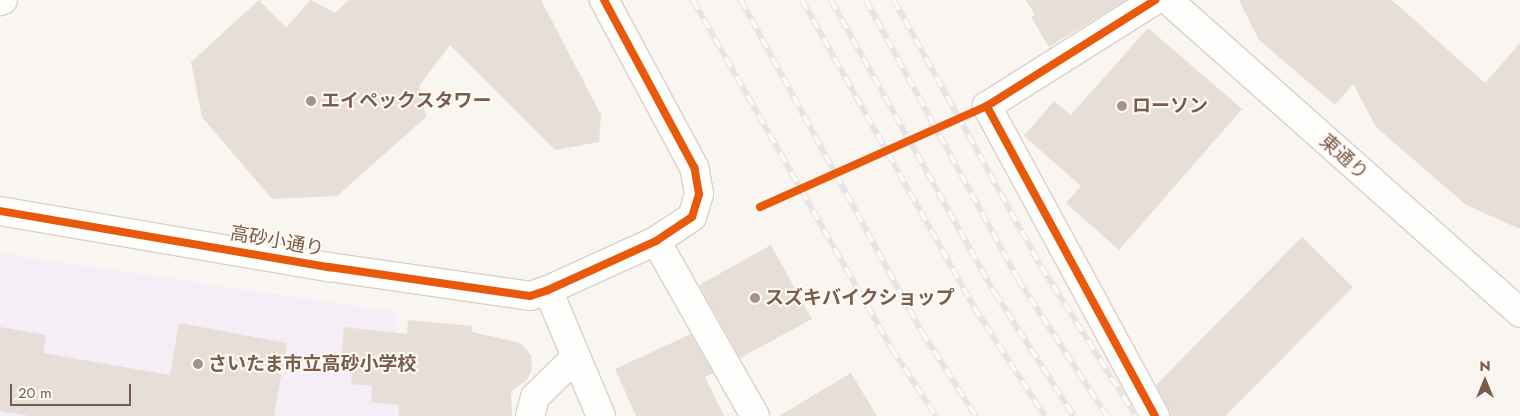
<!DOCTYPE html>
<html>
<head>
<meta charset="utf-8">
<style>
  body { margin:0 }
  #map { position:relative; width:1520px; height:416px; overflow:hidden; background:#f9f5f0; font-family:Jost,"Noto Sans JP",sans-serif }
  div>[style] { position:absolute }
  .education>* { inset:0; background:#f6eef6 }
  .building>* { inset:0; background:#e6ded7 }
  .roads { filter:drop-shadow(1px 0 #d7d1cb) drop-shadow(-1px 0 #d7d1cb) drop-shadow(0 1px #d7d1cb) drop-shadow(0 -1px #d7d1cb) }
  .street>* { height:28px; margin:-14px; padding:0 14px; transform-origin:14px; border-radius:14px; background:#fefefd }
  .secondary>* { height:28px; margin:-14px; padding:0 14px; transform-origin:14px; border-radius:14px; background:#fefefd }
  .rail>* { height:5.5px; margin-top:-2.75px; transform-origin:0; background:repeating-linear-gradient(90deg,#fffaf3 0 11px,#e6e3e7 0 22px); box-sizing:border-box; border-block:1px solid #e6e3e7 }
  .cycleway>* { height:8px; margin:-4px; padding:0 4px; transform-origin:4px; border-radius:4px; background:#e8590c }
  .dots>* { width:14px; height:14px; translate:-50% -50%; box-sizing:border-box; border:2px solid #fffaf3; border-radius:50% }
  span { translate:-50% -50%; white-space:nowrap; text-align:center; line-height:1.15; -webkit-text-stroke:4px #fffaf3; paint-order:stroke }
  .poi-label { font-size:19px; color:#7a5c4d; font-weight:700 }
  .left { translate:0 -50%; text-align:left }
  .street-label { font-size:19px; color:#7a5c4d }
  .north { position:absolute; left:1460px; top:356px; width:50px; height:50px; -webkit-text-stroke:4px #fffaf3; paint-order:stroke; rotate:0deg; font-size:14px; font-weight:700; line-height:20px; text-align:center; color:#7a5c4d }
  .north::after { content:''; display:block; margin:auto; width:18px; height:22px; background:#7a5c4d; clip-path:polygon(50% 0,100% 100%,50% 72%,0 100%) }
  .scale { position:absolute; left:10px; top:384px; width:121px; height:22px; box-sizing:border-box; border:2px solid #7a5c4d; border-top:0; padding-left:6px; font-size:15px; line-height:18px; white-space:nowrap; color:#7a5c4d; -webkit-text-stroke:4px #fffaf3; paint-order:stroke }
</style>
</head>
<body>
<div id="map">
  <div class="education">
    <i style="clip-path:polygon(0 253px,396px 312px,395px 416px,0 416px)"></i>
  </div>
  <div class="building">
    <i style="clip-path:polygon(259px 0,286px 28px,311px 0,335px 13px,349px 0,541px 0,601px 115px,599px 142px,555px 150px,450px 45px,419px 86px,426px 117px,337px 196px,272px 199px,202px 117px,191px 62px)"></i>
    <i style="clip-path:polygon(1026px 0,1126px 0,1049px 47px,1031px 17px,1035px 15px)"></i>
    <i style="clip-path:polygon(1239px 0,1392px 0,1485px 83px,1520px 43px,1520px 229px,1466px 205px,1376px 127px,1353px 84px,1335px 105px,1259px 40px)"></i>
    <i style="clip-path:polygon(1148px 28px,1242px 109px,1119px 250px,1066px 203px,1081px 186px,1024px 136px,1054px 101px,1071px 115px)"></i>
    <i style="clip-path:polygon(1302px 237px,1353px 287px,1225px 416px,1171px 416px,1156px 385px)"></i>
    <i style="clip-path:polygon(771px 245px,812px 319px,740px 358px,699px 285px)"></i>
    <i style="clip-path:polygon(408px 320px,472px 326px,472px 332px,520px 343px,531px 355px,532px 369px,527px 380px,511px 391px,512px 416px,399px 416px,398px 405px,371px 402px,372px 386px,351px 384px,353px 359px,341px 357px,344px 327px,407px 334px)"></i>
    <i style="clip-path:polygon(179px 323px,287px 343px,274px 416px,30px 416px,0 411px,0 327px,46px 335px,43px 353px,170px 375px)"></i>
    <i style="clip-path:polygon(691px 334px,713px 373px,705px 377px,724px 416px,636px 416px,615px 369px)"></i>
    <i style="clip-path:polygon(851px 373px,877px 416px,779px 416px)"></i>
  </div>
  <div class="roads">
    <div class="street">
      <i style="left:0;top:211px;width:334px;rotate:9.7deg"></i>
      <i style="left:329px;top:267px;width:203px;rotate:8.2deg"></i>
      <i style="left:530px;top:296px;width:19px;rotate:-18deg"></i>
      <i style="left:548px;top:290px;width:119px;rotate:-24.4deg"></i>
      <i style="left:656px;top:241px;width:43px;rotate:-33.7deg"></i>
      <i style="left:692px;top:217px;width:24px;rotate:-73deg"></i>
      <i style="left:699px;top:194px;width:27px;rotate:-100deg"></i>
      <i style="left:694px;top:167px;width:190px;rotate:-118.3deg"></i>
      <i style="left:530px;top:416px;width:20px;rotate:-75deg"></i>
      <i style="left:535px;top:397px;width:54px;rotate:-44.3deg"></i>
      <i style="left:1155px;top:416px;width:353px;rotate:-118.5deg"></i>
      <i style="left:987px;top:106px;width:199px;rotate:-32.2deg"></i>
    </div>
    <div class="secondary">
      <i style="left:1168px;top:0;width:471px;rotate:41.6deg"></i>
      <i style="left:0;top:1px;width:3px;rotate:-18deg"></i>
      <i style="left:656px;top:241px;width:201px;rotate:60.5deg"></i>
      <i style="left:548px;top:290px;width:137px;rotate:67.2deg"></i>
    </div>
  </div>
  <div class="rail">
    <i style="left:693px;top:0;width:402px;rotate:60.3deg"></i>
    <i style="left:892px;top:349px;width:80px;rotate:56.7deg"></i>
    <i style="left:741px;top:0;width:378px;rotate:61.4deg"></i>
    <i style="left:922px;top:332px;width:100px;rotate:57.3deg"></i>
    <i style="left:802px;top:0;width:352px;rotate:60.7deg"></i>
    <i style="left:974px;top:307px;width:130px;rotate:56.9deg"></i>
    <i style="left:831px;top:0;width:336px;rotate:60.8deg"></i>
    <i style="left:995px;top:293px;width:146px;rotate:57.3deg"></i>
    <i style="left:866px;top:0;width:318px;rotate:61.4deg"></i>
    <i style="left:1018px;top:279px;width:163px;rotate:57deg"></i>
    <i style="left:894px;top:0;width:304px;rotate:61.1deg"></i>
    <i style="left:1041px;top:266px;width:178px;rotate:57.7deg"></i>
  </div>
  <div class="cycleway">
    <i style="left:760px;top:207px;width:248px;rotate:-24deg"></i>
    <i style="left:0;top:211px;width:334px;rotate:9.7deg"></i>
    <i style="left:329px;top:267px;width:203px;rotate:8.2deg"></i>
    <i style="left:530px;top:296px;width:19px;rotate:-18deg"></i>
    <i style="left:548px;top:290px;width:119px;rotate:-24.4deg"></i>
    <i style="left:656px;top:241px;width:43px;rotate:-33.7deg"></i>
    <i style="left:692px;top:217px;width:24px;rotate:-73deg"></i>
    <i style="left:699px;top:194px;width:27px;rotate:-100deg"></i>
    <i style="left:694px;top:167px;width:190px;rotate:-118.3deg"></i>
    <i style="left:1155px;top:416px;width:353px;rotate:-118.5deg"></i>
    <i style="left:987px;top:106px;width:199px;rotate:-32.2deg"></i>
  </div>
  <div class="dots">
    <i style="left:311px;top:101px;background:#a69286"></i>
    <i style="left:1122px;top:106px;background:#a69286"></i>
    <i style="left:755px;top:298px;background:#a69286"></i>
    <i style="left:198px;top:364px;background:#a69286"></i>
  </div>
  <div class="poi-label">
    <span class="left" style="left:321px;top:101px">エイペックスタワー</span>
    <span class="left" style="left:1132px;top:106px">ローソン</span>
    <span class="left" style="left:765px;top:298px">スズキバイクショップ</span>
    <span class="left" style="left:208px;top:364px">さいたま市立高砂小学校</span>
  </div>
  <div class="street-label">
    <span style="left:1344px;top:157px;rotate:42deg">東通り</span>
    <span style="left:277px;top:241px;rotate:10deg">高砂小通り</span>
  </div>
  <div class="north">N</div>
  <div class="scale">20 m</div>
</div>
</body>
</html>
